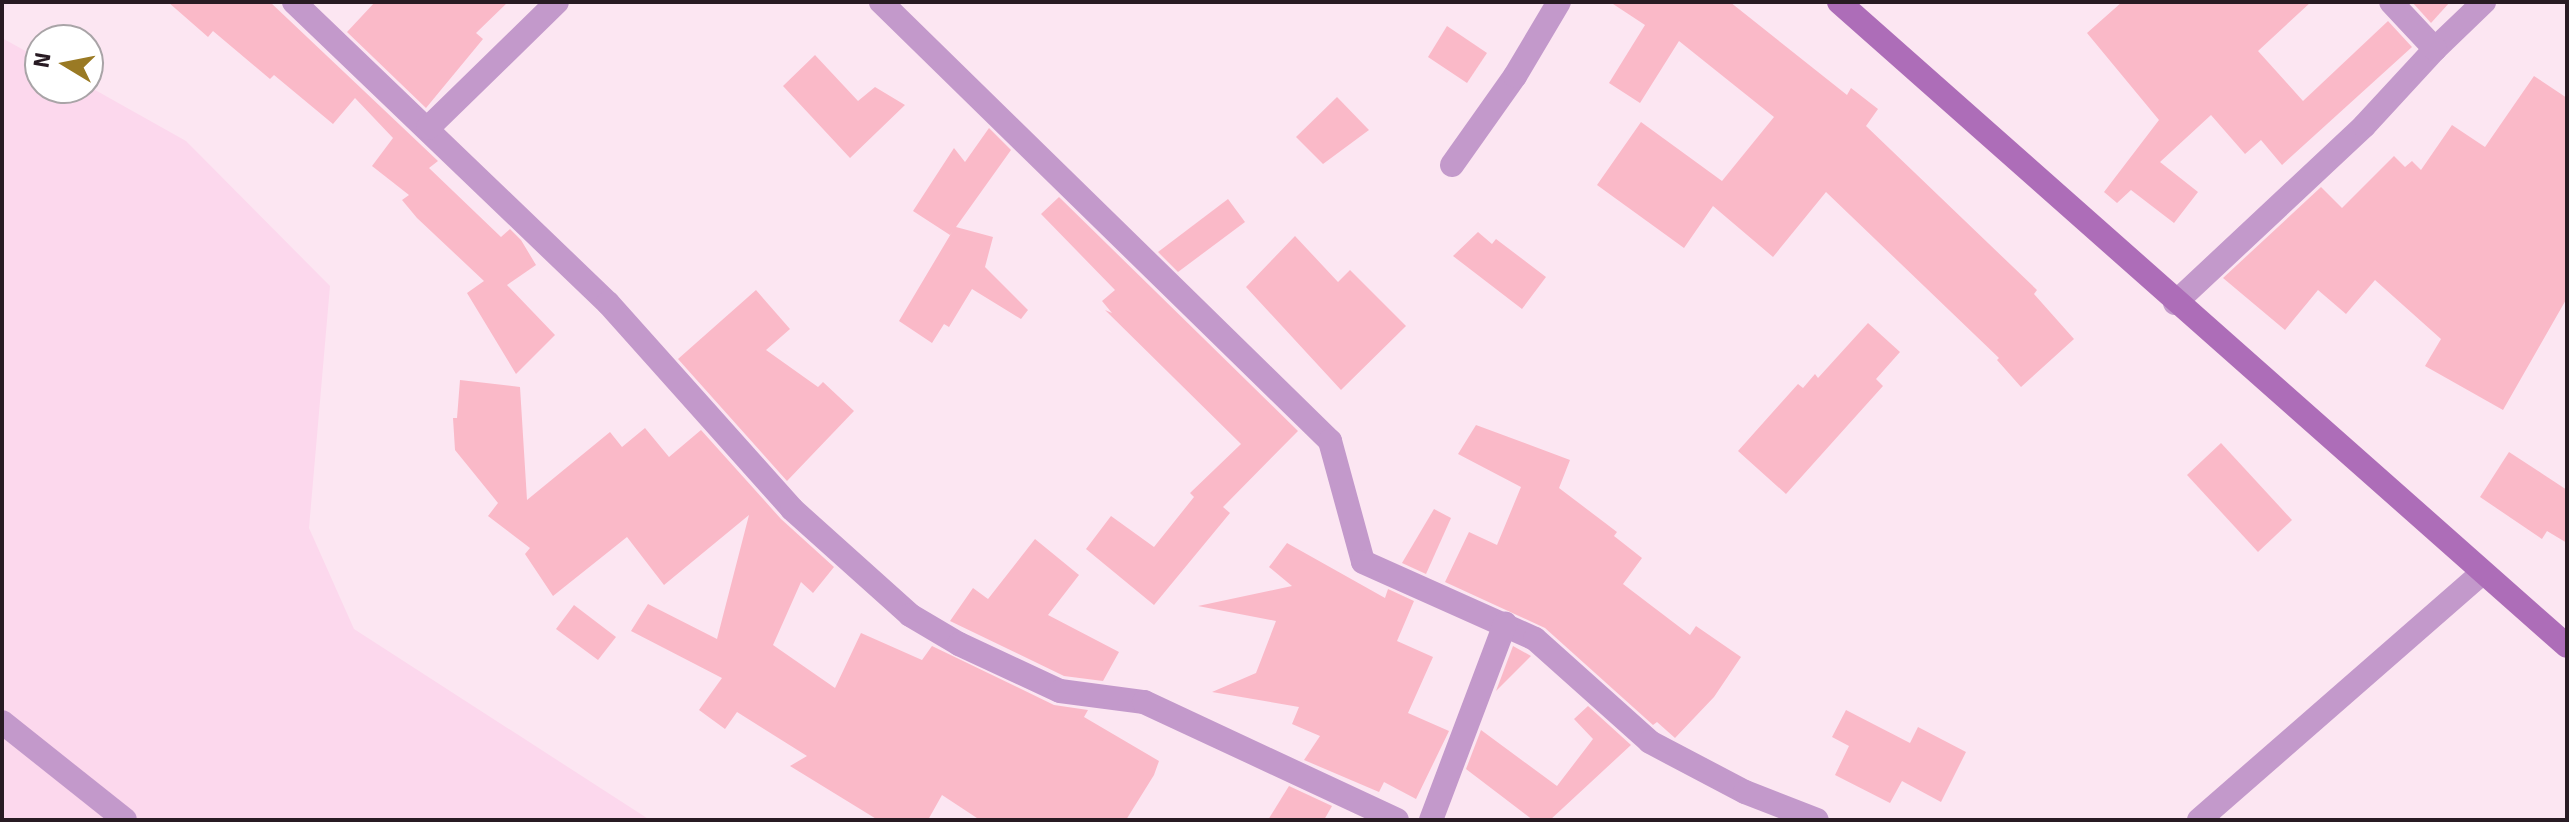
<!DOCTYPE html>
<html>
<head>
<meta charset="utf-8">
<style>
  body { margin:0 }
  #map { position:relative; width:2569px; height:822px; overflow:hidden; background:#fce6f2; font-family:Signika,sans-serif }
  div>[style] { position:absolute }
  .built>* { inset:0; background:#fcd8ed }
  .building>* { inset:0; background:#fab9c8 }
  .street>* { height:24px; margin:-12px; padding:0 12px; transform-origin:12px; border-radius:12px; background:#c399cb }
  .secondary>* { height:24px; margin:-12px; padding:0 12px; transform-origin:12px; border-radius:12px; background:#ad6db8 }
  span { translate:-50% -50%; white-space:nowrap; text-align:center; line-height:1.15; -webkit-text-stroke:6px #fff; paint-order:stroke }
  .frame { position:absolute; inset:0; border:4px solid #281b23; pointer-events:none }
  .north { position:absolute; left:24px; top:24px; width:80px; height:80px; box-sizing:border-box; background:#fff; border:2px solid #a9a4a7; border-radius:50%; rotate:280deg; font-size:22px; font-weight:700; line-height:32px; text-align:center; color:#281b23 }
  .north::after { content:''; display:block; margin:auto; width:28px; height:36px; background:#9a7a24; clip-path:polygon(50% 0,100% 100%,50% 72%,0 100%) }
</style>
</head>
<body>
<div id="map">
  <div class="built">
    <i style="clip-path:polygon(2px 38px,40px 59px,40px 88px,88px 86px,186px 141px,330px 286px,309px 528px,354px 629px,650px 820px,2px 820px)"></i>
  </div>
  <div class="building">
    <i style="clip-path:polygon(168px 2px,270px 2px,438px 161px,429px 168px,501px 237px,510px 229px,521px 240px,536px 265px,507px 285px,555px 335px,516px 374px,467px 293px,484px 281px,417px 218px,402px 200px,409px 195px,372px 166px,393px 138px,355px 98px,333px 124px,274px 75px,270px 79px,213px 31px,208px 37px)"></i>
    <i style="clip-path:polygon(375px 2px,508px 2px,476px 33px,483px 39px,426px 108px,347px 32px)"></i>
    <i style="clip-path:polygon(1610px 2px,1730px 2px,1847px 95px,1851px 88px,1878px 109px,1866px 126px,2037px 290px,2034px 294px,2074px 339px,2021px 387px,1997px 360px,1999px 358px,1826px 192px,1773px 257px,1713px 206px,1684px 248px,1597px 185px,1641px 122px,1722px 181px,1774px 117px,1679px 41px,1640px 103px,1609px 83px,1645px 25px)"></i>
    <i style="clip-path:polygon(2122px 2px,2311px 2px,2258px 51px,2303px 101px,2388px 21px,2412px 47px,2282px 165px,2261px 140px,2245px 154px,2211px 115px,2160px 162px,2198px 192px,2174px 223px,2131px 190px,2117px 203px,2104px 192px,2159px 120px,2087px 33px)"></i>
    <i style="clip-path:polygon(2412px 2px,2450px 2px,2431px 23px)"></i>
    <i style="clip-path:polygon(1447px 26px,1487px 53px,1467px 83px,1428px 57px)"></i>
    <i style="clip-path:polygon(815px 55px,858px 101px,875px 87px,905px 105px,850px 158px,783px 86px)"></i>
    <i style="clip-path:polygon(2534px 76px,2567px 98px,2567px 298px,2503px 410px,2425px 366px,2441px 339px,2375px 280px,2346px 314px,2318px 290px,2285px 330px,2223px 278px,2321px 187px,2342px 208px,2394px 156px,2405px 167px,2412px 161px,2421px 170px,2452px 125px,2485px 147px)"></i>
    <i style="clip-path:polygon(1337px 97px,1369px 130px,1323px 164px,1296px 137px)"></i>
    <i style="clip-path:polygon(989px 128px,1011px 150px,956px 227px,993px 237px,985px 267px,1028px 310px,1021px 319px,972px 289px,949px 327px,944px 324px,932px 343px,899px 321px,952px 232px,950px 235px,913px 211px,954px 148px,965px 162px)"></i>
    <i style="clip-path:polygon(1059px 197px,1298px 431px,1223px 507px,1230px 513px,1154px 605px,1086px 549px,1111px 516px,1154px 547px,1194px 497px,1190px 493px,1241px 444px,1105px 310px,1112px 313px,1102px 301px,1115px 290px,1041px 214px)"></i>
    <i style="clip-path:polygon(1228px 199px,1245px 222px,1178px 272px,1158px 252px)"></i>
    <i style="clip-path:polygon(1478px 232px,1492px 244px,1496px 239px,1546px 277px,1522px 309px,1453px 256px)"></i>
    <i style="clip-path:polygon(1295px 236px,1338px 282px,1350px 270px,1406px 326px,1341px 390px,1246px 287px)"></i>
    <i style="clip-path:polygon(756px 290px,790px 329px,766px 350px,818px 387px,823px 382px,854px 411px,787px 481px,678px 359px)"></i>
    <i style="clip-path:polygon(1868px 323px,1900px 352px,1876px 379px,1883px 386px,1786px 494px,1738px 451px,1798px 384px,1803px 388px,1815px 374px,1818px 378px)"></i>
    <i style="clip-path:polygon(460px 380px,520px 387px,527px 500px,610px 432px,622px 447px,645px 428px,669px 457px,701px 430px,781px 519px,834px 567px,813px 593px,801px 582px,773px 645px,835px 688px,861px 633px,922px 660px,932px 646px,1054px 705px,1088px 710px,1084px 717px,1159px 761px,1154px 775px,1126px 820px,980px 820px,942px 795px,928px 820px,878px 820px,790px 766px,807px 756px,737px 712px,725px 729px,699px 710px,722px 678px,631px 631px,648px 604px,717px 639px,749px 515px,664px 585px,627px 537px,553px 596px,525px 554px,530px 548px,488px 516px,498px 503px,455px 450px,453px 418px,457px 418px)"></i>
    <i style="clip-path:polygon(1476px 425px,1570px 460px,1559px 488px,1617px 532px,1614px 536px,1642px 558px,1623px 584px,1690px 635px,1696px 626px,1741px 657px,1714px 697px,1675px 738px,1657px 722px,1653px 725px,1545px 628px,1445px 582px,1469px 532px,1497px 545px,1521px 487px,1458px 454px)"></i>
    <i style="clip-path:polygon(2221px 443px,2292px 520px,2258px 552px,2187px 475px)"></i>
    <i style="clip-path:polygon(2509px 452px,2567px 490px,2567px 543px,2547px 531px,2542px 539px,2480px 497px)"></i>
    <i style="clip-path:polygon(1434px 509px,1451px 518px,1426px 574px,1402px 563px)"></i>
    <i style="clip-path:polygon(1035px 539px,1079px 575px,1048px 615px,1119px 652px,1103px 681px,1064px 676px,950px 621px,973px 588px,988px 599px)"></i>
    <i style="clip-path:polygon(1287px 543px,1385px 598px,1388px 589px,1414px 601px,1397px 641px,1433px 657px,1408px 713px,1449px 731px,1416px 799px,1384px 782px,1379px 792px,1304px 760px,1320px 736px,1292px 724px,1299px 707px,1212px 692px,1256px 673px,1276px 621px,1198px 606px,1292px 586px,1269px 567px)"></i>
    <i style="clip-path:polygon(574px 605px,616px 637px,598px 660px,556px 629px)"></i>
    <i style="clip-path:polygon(1513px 646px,1531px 656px,1496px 691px)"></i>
    <i style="clip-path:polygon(1588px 706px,1631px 745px,1550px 820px,1533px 820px,1466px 769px,1481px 730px,1557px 786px,1593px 739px,1574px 719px)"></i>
    <i style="clip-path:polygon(1846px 710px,1910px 743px,1918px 727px,1966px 752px,1941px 802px,1902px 781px,1890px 803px,1835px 775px,1849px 746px,1832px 737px)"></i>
    <i style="clip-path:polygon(1289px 786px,1332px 806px,1324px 820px,1268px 820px)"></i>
  </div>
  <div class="street">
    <i style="left:294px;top:2px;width:435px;rotate:43.8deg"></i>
    <i style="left:608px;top:303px;width:276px;rotate:48.2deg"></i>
    <i style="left:792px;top:509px;width:159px;rotate:41.9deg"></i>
    <i style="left:910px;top:615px;width:57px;rotate:30.6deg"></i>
    <i style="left:959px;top:644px;width:111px;rotate:25deg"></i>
    <i style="left:1060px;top:691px;width:85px;rotate:7.5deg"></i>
    <i style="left:1144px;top:702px;width:279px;rotate:25deg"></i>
    <i style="left:881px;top:2px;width:628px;rotate:44.35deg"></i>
    <i style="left:1330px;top:441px;width:125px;rotate:74.7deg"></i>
    <i style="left:1363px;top:562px;width:188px;rotate:24.1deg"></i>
    <i style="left:1535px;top:639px;width:154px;rotate:41.8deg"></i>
    <i style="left:1650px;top:742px;width:107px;rotate:27.8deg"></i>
    <i style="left:1745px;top:792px;width:77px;rotate:21.3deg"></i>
    <i style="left:2435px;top:49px;width:68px;rotate:-43.8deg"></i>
    <i style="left:428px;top:128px;width:180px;rotate:-44.3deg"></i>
    <i style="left:1452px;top:165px;width:109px;rotate:-54.7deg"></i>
    <i style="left:1515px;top:76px;width:86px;rotate:-59.3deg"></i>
    <i style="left:2175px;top:303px;width:259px;rotate:-43.1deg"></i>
    <i style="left:2364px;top:126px;width:105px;rotate:-47.3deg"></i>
    <i style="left:2435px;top:49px;width:64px;rotate:-133.1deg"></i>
    <i style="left:2px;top:722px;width:157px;rotate:38.5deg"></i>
    <i style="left:1431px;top:820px;width:210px;rotate:-69.3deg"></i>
    <i style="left:2199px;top:820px;width:376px;rotate:-41.1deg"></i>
  </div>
  <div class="secondary">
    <i style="left:1839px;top:2px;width:972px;rotate:41.5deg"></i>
  </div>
  <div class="frame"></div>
  <div class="north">N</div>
</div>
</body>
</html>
